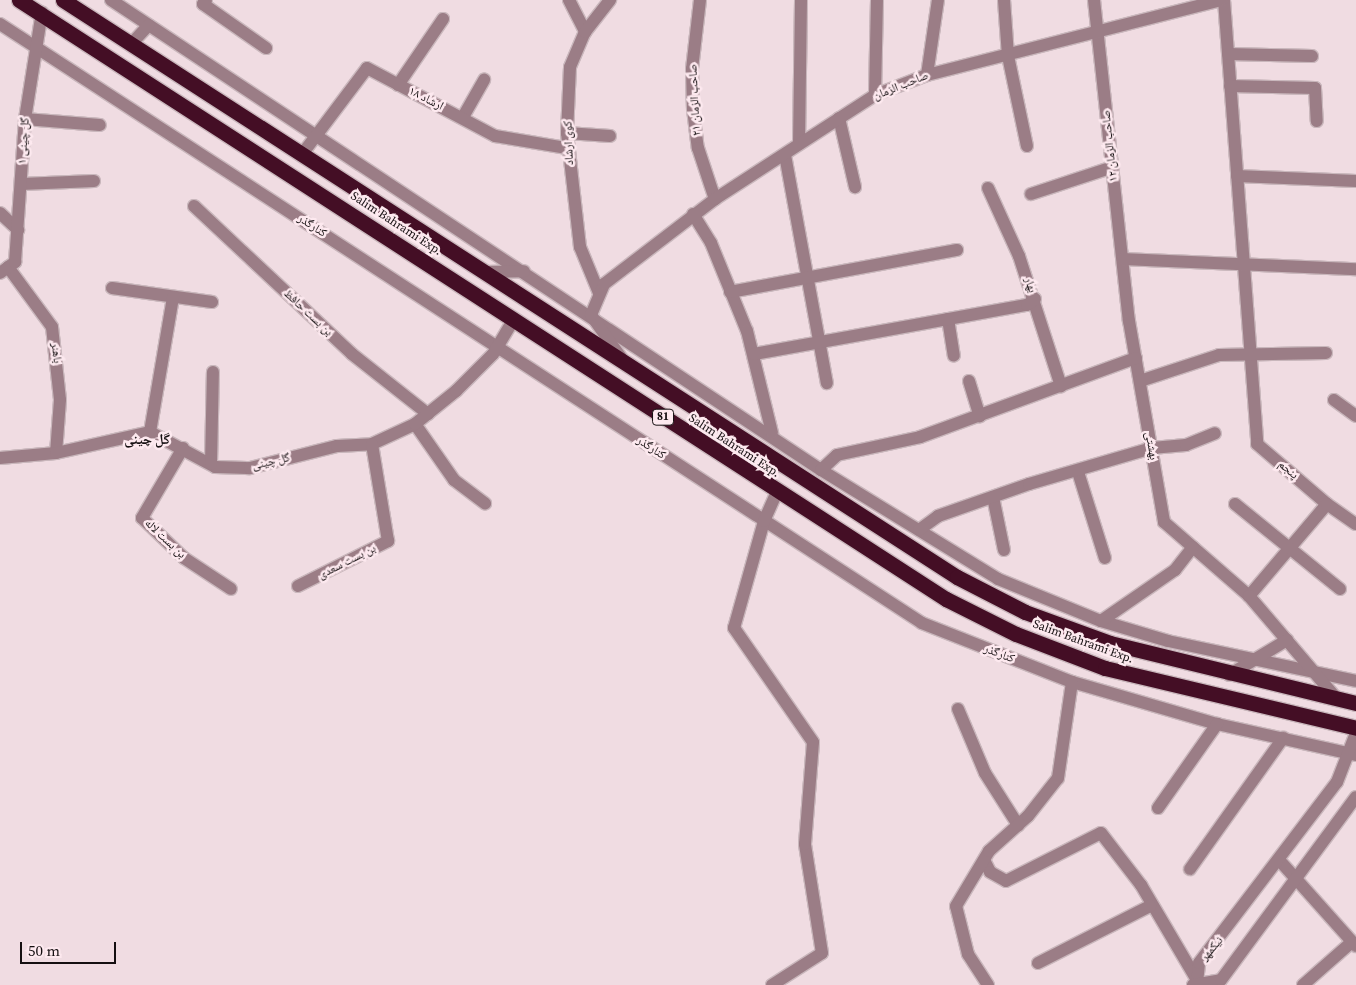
<!DOCTYPE html>
<html>
<head>
<meta charset="utf-8">
<style>
  body { margin:0 }
  #map { position:relative; width:1356px; height:985px; overflow:hidden; background:#f0dce2; font-family:"Source Serif 4","Noto Naskh Arabic",serif }
  div>[style] { position:absolute }
  .roads { filter:drop-shadow(1px 0 #c9b7bc) drop-shadow(-1px 0 #c9b7bc) drop-shadow(0 1px #c9b7bc) drop-shadow(0 -1px #c9b7bc) }
  .minor>* { height:12px; margin:-6px; padding:0 6px; transform-origin:6px; border-radius:6px; background:#9b7d86 }
  .highway>* { height:15px; margin:-7.5px; padding:0 7.5px; transform-origin:7.5px; border-radius:7.5px; background:#440e25 }
  span { translate:-50% -50%; white-space:nowrap; text-align:center; line-height:1.15; -webkit-text-stroke:5px #fde9ef; paint-order:stroke }
  .shield-label span { padding:1px 4px; background:#fde9ef; border:1px solid; border-radius:4px; -webkit-text-stroke-width:0 }
  .shield-label { font-size:11px; color:#150f11; font-weight:700 }
  .street-label { font-size:12px; color:#150f11 }
  .neighbourhood-label { font-size:14px; color:#150f11; font-weight:700 }
  .scale { position:absolute; left:20px; top:942px; width:96px; height:22px; box-sizing:border-box; border:2px solid #150f11; border-top:0; padding-left:6px; font-size:15px; line-height:18px; white-space:nowrap; color:#150f11; -webkit-text-stroke:4px #fde9ef; paint-order:stroke }
</style>
</head>
<body>
<div id="map">
  <div class="roads">
    <div class="minor">
      <i style="left:111px;top:0;width:851px;rotate:33.5deg"></i>
      <i style="left:821px;top:470px;width:208px;rotate:31.6deg"></i>
      <i style="left:998px;top:579px;width:111px;rotate:22.2deg"></i>
      <i style="left:1101px;top:621px;width:70px;rotate:16.6deg"></i>
      <i style="left:1168px;top:641px;width:192px;rotate:12deg"></i>
      <i style="left:206px;top:0;width:5px;rotate:127deg"></i>
      <i style="left:203px;top:4px;width:77px;rotate:34.9deg"></i>
      <i style="left:569px;top:0;width:36px;rotate:63deg"></i>
      <i style="left:700px;top:0;width:69px;rotate:96.6deg"></i>
      <i style="left:692px;top:69px;width:40px;rotate:88.6deg"></i>
      <i style="left:693px;top:109px;width:39px;rotate:83deg"></i>
      <i style="left:698px;top:148px;width:54px;rotate:71.6deg"></i>
      <i style="left:1004px;top:0;width:56px;rotate:85.9deg"></i>
      <i style="left:1008px;top:56px;width:92px;rotate:78.1deg"></i>
      <i style="left:1094px;top:0;width:323px;rotate:83.8deg"></i>
      <i style="left:1129px;top:321px;width:204px;rotate:80.1deg"></i>
      <i style="left:1164px;top:522px;width:113px;rotate:41deg"></i>
      <i style="left:1224px;top:0;width:445px;rotate:85.7deg"></i>
      <i style="left:1257px;top:444px;width:92px;rotate:40.6deg"></i>
      <i style="left:1327px;top:504px;width:121px;rotate:130.3deg"></i>
      <i style="left:1249px;top:596px;width:135px;rotate:49.5deg"></i>
      <i style="left:0;top:24px;width:1099px;rotate:33.01deg"></i>
      <i style="left:922px;top:623px;width:161px;rotate:21.5deg"></i>
      <i style="left:1072px;top:682px;width:151px;rotate:16.2deg"></i>
      <i style="left:1217px;top:724px;width:142px;rotate:12.6deg"></i>
      <i style="left:133px;top:42px;width:23px;rotate:-47deg"></i>
      <i style="left:1228px;top:54px;width:84px;rotate:1.4deg"></i>
      <i style="left:927px;top:75px;width:76px;rotate:-81.7deg"></i>
      <i style="left:398px;top:85px;width:80px;rotate:-55.7deg"></i>
      <i style="left:1230px;top:86px;width:85px;rotate:1.3deg"></i>
      <i style="left:1315px;top:88px;width:33px;rotate:87deg"></i>
      <i style="left:875px;top:95px;width:95px;rotate:-88.8deg"></i>
      <i style="left:463px;top:117px;width:43px;rotate:-60.4deg"></i>
      <i style="left:839px;top:118px;width:71px;rotate:76.9deg"></i>
      <i style="left:25px;top:119px;width:75px;rotate:4.6deg"></i>
      <i style="left:567px;top:133px;width:43px;rotate:4deg"></i>
      <i style="left:799px;top:144px;width:144px;rotate:-89.2deg"></i>
      <i style="left:303px;top:153px;width:106px;rotate:-53deg"></i>
      <i style="left:367px;top:68px;width:145px;rotate:28deg"></i>
      <i style="left:495px;top:136px;width:73px;rotate:9.5deg"></i>
      <i style="left:785px;top:155px;width:232px;rotate:79.6deg"></i>
      <i style="left:1237px;top:176px;width:119px;rotate:2.4deg"></i>
      <i style="left:21px;top:184px;width:73px;rotate:-2.4deg"></i>
      <i style="left:988px;top:188px;width:75px;rotate:65.5deg"></i>
      <i style="left:1019px;top:256px;width:137px;rotate:72.1deg"></i>
      <i style="left:1031px;top:194px;width:86px;rotate:-18.2deg"></i>
      <i style="left:194px;top:206px;width:216px;rotate:43.1deg"></i>
      <i style="left:352px;top:354px;width:97px;rotate:38.3deg"></i>
      <i style="left:0;top:213px;width:25px;rotate:43deg"></i>
      <i style="left:693px;top:214px;width:34px;rotate:58deg"></i>
      <i style="left:711px;top:243px;width:95px;rotate:67.8deg"></i>
      <i style="left:747px;top:331px;width:105px;rotate:76.2deg"></i>
      <i style="left:1123px;top:259px;width:233px;rotate:2.5deg"></i>
      <i style="left:8px;top:267px;width:74px;rotate:53.7deg"></i>
      <i style="left:52px;top:327px;width:73px;rotate:83.7deg"></i>
      <i style="left:60px;top:400px;width:53px;rotate:94.3deg"></i>
      <i style="left:485px;top:272px;width:39px;rotate:-1deg"></i>
      <i style="left:0;top:273px;width:19px;rotate:-36deg"></i>
      <i style="left:15px;top:262px;width:143px;rotate:-86deg"></i>
      <i style="left:25px;top:119px;width:108px;rotate:-81deg"></i>
      <i style="left:112px;top:288px;width:101px;rotate:8deg"></i>
      <i style="left:730px;top:292px;width:231px;rotate:-10.5deg"></i>
      <i style="left:599px;top:293px;width:50px;rotate:-112.4deg"></i>
      <i style="left:580px;top:247px;width:115px;rotate:-96.5deg"></i>
      <i style="left:567px;top:133px;width:66px;rotate:-87.4deg"></i>
      <i style="left:570px;top:67px;width:38px;rotate:-67deg"></i>
      <i style="left:585px;top:32px;width:41px;rotate:-52deg"></i>
      <i style="left:948px;top:319px;width:37px;rotate:81deg"></i>
      <i style="left:754px;top:354px;width:277px;rotate:-10.2deg"></i>
      <i style="left:1027px;top:305px;width:10px;rotate:-37deg"></i>
      <i style="left:622px;top:359px;width:54px;rotate:-125.2deg"></i>
      <i style="left:591px;top:315px;width:34px;rotate:-67deg"></i>
      <i style="left:604px;top:284px;width:140px;rotate:-37.4deg"></i>
      <i style="left:715px;top:199px;width:191px;rotate:-33deg"></i>
      <i style="left:875px;top:95px;width:56px;rotate:-21deg"></i>
      <i style="left:927px;top:75px;width:303px;rotate:-14.3deg"></i>
      <i style="left:969px;top:381px;width:37px;rotate:73deg"></i>
      <i style="left:1140px;top:381px;width:83px;rotate:-18.2deg"></i>
      <i style="left:1219px;top:355px;width:107px;rotate:-1.1deg"></i>
      <i style="left:1334px;top:400px;width:27px;rotate:36deg"></i>
      <i style="left:415px;top:424px;width:68px;rotate:55.1deg"></i>
      <i style="left:454px;top:480px;width:39px;rotate:37deg"></i>
      <i style="left:150px;top:432px;width:137px;rotate:-80.3deg"></i>
      <i style="left:183px;top:448px;width:81px;rotate:120.4deg"></i>
      <i style="left:142px;top:518px;width:58px;rotate:43.6deg"></i>
      <i style="left:184px;top:558px;width:56px;rotate:33.4deg"></i>
      <i style="left:0;top:458px;width:56px;rotate:-5.1deg"></i>
      <i style="left:56px;top:453px;width:96px;rotate:-12.6deg"></i>
      <i style="left:150px;top:432px;width:74px;rotate:28.3deg"></i>
      <i style="left:215px;top:467px;width:35px;rotate:2deg"></i>
      <i style="left:250px;top:468px;width:90px;rotate:-14.2deg"></i>
      <i style="left:337px;top:446px;width:35px;rotate:-3deg"></i>
      <i style="left:372px;top:444px;width:47px;rotate:-24.9deg"></i>
      <i style="left:415px;top:424px;width:53px;rotate:-38.8deg"></i>
      <i style="left:456px;top:391px;width:52px;rotate:-45deg"></i>
      <i style="left:493px;top:354px;width:41px;rotate:-59deg"></i>
      <i style="left:211px;top:464px;width:92px;rotate:-88.8deg"></i>
      <i style="left:821px;top:470px;width:22px;rotate:-43deg"></i>
      <i style="left:837px;top:455px;width:85px;rotate:-12.2deg"></i>
      <i style="left:920px;top:437px;width:230px;rotate:-20.1deg"></i>
      <i style="left:1078px;top:472px;width:90px;rotate:72.6deg"></i>
      <i style="left:993px;top:497px;width:54px;rotate:78.3deg"></i>
      <i style="left:1235px;top:504px;width:135px;rotate:39deg"></i>
      <i style="left:1327px;top:504px;width:35px;rotate:35deg"></i>
      <i style="left:919px;top:530px;width:24px;rotate:-36deg"></i>
      <i style="left:938px;top:516px;width:96px;rotate:-19.4deg"></i>
      <i style="left:1029px;top:484px;width:128px;rotate:-16.3deg"></i>
      <i style="left:1152px;top:448px;width:34px;rotate:-5deg"></i>
      <i style="left:1186px;top:445px;width:31px;rotate:-22deg"></i>
      <i style="left:298px;top:586px;width:101px;rotate:-26.6deg"></i>
      <i style="left:388px;top:541px;width:98px;rotate:-99.4deg"></i>
      <i style="left:1101px;top:621px;width:90px;rotate:-34.6deg"></i>
      <i style="left:1175px;top:570px;width:29px;rotate:-52deg"></i>
      <i style="left:1229px;top:675px;width:68px;rotate:-31.1deg"></i>
      <i style="left:958px;top:709px;width:69px;rotate:67.1deg"></i>
      <i style="left:985px;top:773px;width:62px;rotate:57.6deg"></i>
      <i style="left:1158px;top:808px;width:103px;rotate:-54.9deg"></i>
      <i style="left:984px;top:860px;width:13px;rotate:63deg"></i>
      <i style="left:990px;top:872px;width:18px;rotate:29deg"></i>
      <i style="left:1006px;top:881px;width:106px;rotate:-26.8deg"></i>
      <i style="left:1101px;top:833px;width:66px;rotate:52.4deg"></i>
      <i style="left:1141px;top:885px;width:116px;rotate:59.5deg"></i>
      <i style="left:1280px;top:861px;width:114px;rotate:48.2deg"></i>
      <i style="left:1190px;top:869px;width:161px;rotate:-54.6deg"></i>
      <i style="left:1038px;top:963px;width:126px;rotate:-27deg"></i>
      <i style="left:1197px;top:983px;width:20px;rotate:-84deg"></i>
      <i style="left:1199px;top:963px;width:228px;rotate:-52.7deg"></i>
      <i style="left:1337px;top:782px;width:53px;rotate:-68.8deg"></i>
      <i style="left:772px;top:985px;width:59px;rotate:-32.6deg"></i>
      <i style="left:822px;top:953px;width:110px;rotate:-98.9deg"></i>
      <i style="left:805px;top:844px;width:102px;rotate:-85.5deg"></i>
      <i style="left:813px;top:742px;width:139px;rotate:-124.7deg"></i>
      <i style="left:734px;top:628px;width:111px;rotate:-74.3deg"></i>
      <i style="left:764px;top:521px;width:32px;rotate:-66deg"></i>
      <i style="left:988px;top:985px;width:37px;rotate:-123deg"></i>
      <i style="left:968px;top:954px;width:49px;rotate:-104deg"></i>
      <i style="left:956px;top:906px;width:64px;rotate:-59deg"></i>
      <i style="left:989px;top:851px;width:52px;rotate:-41.9deg"></i>
      <i style="left:1028px;top:816px;width:48px;rotate:-51.7deg"></i>
      <i style="left:1058px;top:778px;width:97px;rotate:-81.7deg"></i>
      <i style="left:1193px;top:985px;width:28px;rotate:-10deg"></i>
      <i style="left:1221px;top:980px;width:227px;rotate:-53.6deg"></i>
      <i style="left:1303px;top:985px;width:65px;rotate:-41.3deg"></i>
    </div>
    <div class="highway">
      <i style="left:19px;top:0;width:1104px;rotate:32.87deg"></i>
      <i style="left:946px;top:599px;width:78px;rotate:26.6deg"></i>
      <i style="left:1016px;top:634px;width:95px;rotate:20.9deg"></i>
      <i style="left:1105px;top:668px;width:258px;rotate:13.4deg"></i>
      <i style="left:63px;top:0;width:1064px;rotate:32.84deg"></i>
      <i style="left:957px;top:577px;width:76px;rotate:27.2deg"></i>
      <i style="left:1025px;top:612px;width:90px;rotate:20deg"></i>
      <i style="left:1110px;top:643px;width:253px;rotate:13.7deg"></i>
    </div>
  </div>
  <div class="shield-label">
    <span style="left:663px;top:417px">81</span>
  </div>
  <div class="street-label">
    <span style="left:901px;top:86px;rotate:-22deg">صاحب الزمان</span>
    <span style="left:426px;top:99px;rotate:27deg">ارشاد ۱۸</span>
    <span style="left:695px;top:100px;rotate:-93deg">صاحب الزمان ۲۱</span>
    <span style="left:24px;top:141px;rotate:-86deg">گل چینی ۱</span>
    <span style="left:569px;top:143px;rotate:-92deg">کوی ارشاد</span>
    <span style="left:1110px;top:146px;rotate:-96deg">صاحب الزمان ۱۲</span>
    <span style="left:396px;top:224px;rotate:33deg">Salim Bahrami Exp.</span>
    <span style="left:312px;top:226px;rotate:33deg">کنارگذر</span>
    <span style="left:1030px;top:285px;rotate:70deg">بهار</span>
    <span style="left:308px;top:313px;rotate:43deg">بن بست حافظ</span>
    <span style="left:56px;top:353px;rotate:83deg">باهنر</span>
    <span style="left:734px;top:446px;rotate:33deg">Salim Bahrami Exp.</span>
    <span style="left:1151px;top:446px;rotate:80deg">بهشتی</span>
    <span style="left:651px;top:448px;rotate:33deg">کنارگذر</span>
    <span style="left:271px;top:462px;rotate:-13deg">گل چینی</span>
    <span style="left:1288px;top:470px;rotate:41deg">پنجم</span>
    <span style="left:165px;top:539px;rotate:43deg">بن بست لاله</span>
    <span style="left:347px;top:562px;rotate:-27deg">بن بست سعدی</span>
    <span style="left:1083px;top:642px;rotate:20deg">Salim Bahrami Exp.</span>
    <span style="left:999px;top:654px;rotate:21deg">کنارگذر</span>
    <span style="left:1212px;top:949px;rotate:-50deg">نیکمهر</span>
  </div>
  <div class="neighbourhood-label">
    <span style="left:147px;top:439px">گل چینی</span>
  </div>
  <div class="scale">50 m</div>
</div>
</body>
</html>
